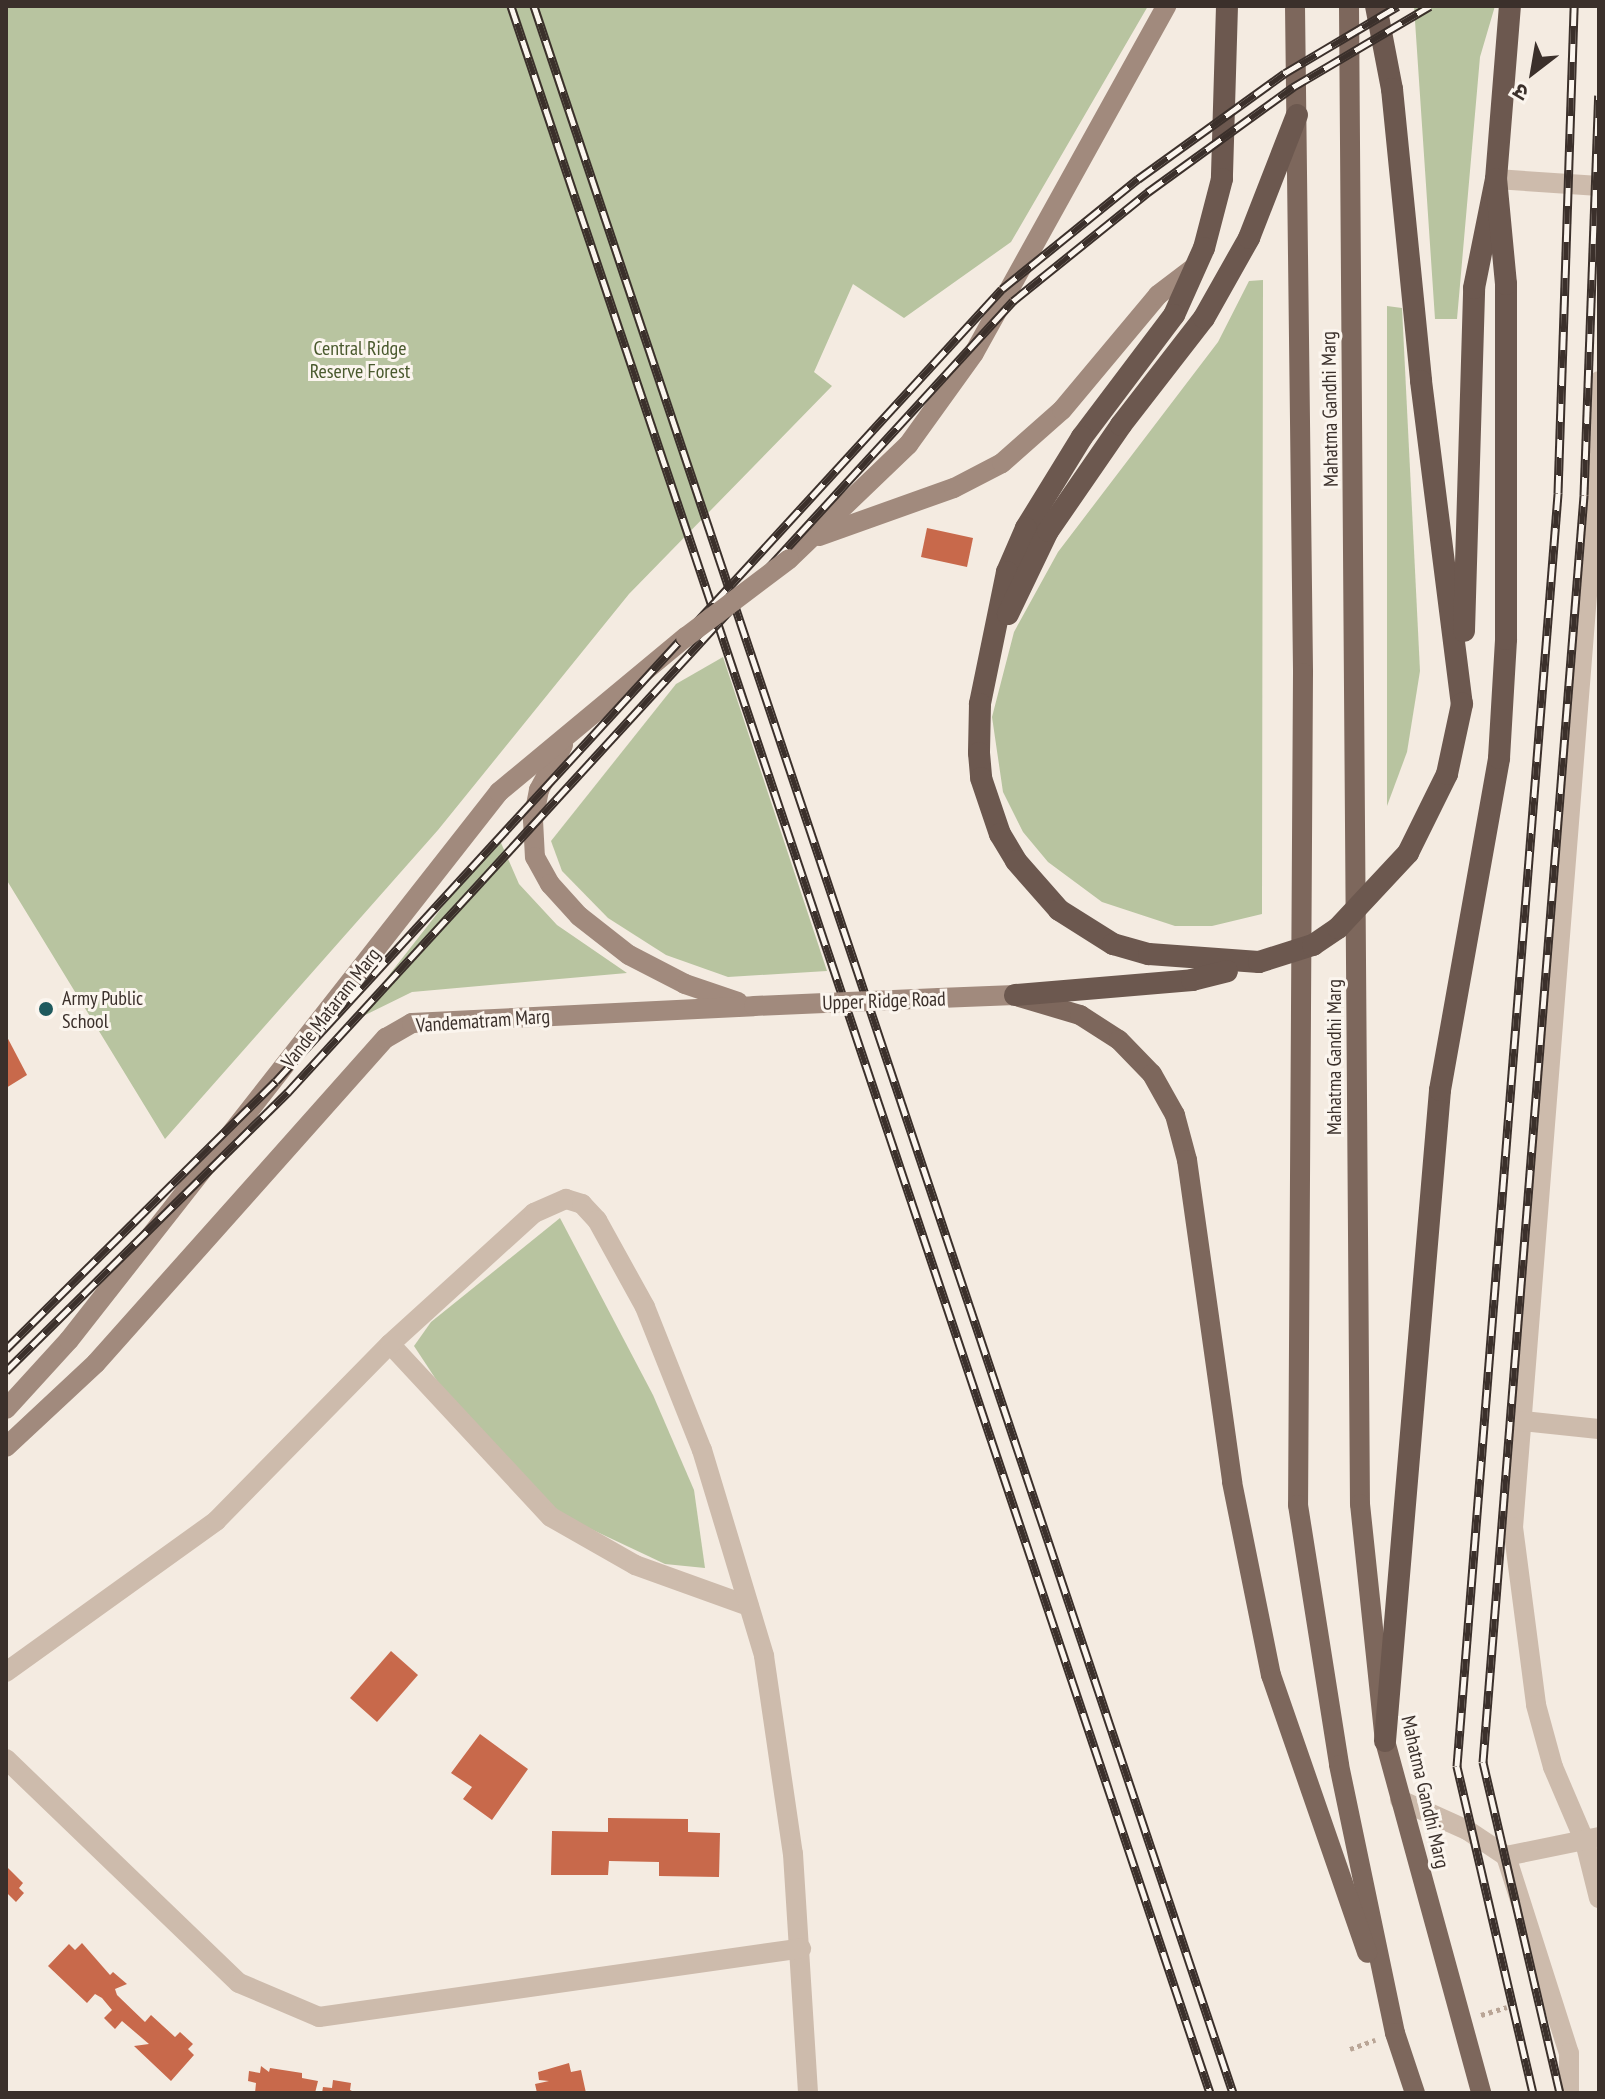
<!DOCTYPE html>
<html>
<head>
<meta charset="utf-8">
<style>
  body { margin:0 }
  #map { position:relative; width:1605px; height:2099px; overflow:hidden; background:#f4ebe1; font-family:"PT Sans Narrow","Noto Sans Devanagari",sans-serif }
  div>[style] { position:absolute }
  .green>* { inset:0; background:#b8c4a0 }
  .building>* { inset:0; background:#c8694b }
  .path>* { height:5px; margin-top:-2.5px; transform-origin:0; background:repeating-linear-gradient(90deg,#b9a596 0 4px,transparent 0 8px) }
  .minor>* { height:20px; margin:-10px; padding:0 10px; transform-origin:10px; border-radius:10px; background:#cdbbac }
  .secondary>* { height:20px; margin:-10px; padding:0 10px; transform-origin:10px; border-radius:10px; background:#a18a7d }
  .primary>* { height:20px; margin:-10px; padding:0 10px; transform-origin:10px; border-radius:10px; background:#7d675c }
  .trunk>* { height:22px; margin:-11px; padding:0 11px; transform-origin:11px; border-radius:11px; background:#6c584f }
  .rail>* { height:9px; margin-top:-4.5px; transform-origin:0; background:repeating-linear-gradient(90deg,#fbf5ee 0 18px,#3b302b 0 36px); box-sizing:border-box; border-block:2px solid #3b302b }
  .secondary-bridge>* { height:20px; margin:-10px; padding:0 10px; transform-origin:10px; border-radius:10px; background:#a18a7d }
  .trunk-bridge>* { height:22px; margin:-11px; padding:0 11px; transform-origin:11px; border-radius:11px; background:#6c584f }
  .dots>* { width:22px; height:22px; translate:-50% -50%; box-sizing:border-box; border:4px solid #fbf5ee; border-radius:50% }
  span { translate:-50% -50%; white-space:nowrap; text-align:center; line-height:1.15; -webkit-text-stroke:6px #fbf5ee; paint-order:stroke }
  .park-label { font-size:20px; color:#4a5a2e }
  .street-label { font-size:20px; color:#3b302b }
  .poi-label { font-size:20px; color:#3b302b }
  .left { translate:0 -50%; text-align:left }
  .frame { position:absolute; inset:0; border:8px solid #3b302b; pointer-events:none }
  .north { position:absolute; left:1493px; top:32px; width:80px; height:80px; -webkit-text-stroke:6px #fbf5ee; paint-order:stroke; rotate:211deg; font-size:22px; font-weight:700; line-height:32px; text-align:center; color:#3b302b }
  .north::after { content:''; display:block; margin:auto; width:28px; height:36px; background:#3b302b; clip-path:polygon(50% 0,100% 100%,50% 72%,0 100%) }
</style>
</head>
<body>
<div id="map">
  <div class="green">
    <i style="clip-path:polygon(6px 6px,1148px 6px,1011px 242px,904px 318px,853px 284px,814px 372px,832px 386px,629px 594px,438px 830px,165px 1139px,6px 879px)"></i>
    <i style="clip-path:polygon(1414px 6px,1495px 6px,1480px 57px,1457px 319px,1435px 319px)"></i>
    <i style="clip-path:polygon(1263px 280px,1262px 914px,1212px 926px,1175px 926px,1102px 902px,1048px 862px,1023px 832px,1003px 792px,992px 717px,1014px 632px,1058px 552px,1218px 342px,1249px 281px)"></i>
    <i style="clip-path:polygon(1387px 306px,1402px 308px,1420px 671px,1407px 752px,1387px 806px)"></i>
    <i style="clip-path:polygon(723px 657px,827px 971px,728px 977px,666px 955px,608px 918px,562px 871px,551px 841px,676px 684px)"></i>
    <i style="clip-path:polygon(498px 836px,519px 884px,557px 925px,627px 973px,412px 992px,353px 1021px)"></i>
    <i style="clip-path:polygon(560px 1218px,653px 1395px,694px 1490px,705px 1568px,665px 1564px,559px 1514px,445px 1393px,414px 1346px,431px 1322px)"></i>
  </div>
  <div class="building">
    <i style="clip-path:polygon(927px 528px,973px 538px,967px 567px,921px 557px)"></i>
    <i style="clip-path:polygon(6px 1035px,27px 1075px,6px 1088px)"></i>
    <i style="clip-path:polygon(391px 1651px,418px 1675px,377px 1722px,350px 1698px)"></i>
    <i style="clip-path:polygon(480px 1734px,528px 1769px,492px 1820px,463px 1799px,472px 1787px,451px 1773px)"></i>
    <i style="clip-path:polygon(608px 1818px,688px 1819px,688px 1832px,720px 1833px,719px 1877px,659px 1876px,659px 1862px,609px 1861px,608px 1875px,551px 1875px,552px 1831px,608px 1832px)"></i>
    <i style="clip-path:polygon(6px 1866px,23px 1883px,19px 1888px,24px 1893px,16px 1902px,6px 1892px)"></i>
    <i style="clip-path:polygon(82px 1943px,110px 1975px,113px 1972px,127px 1984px,115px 1989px,117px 1995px,145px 2022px,151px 2015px,175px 2037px,180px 2032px,193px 2044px,188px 2049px,194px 2055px,171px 2081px,134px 2046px,149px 2044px,122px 2021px,115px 2029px,104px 2018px,112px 2010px,102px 1998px,95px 1994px,87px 2003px,48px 1966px,69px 1944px,75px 1950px)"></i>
    <i style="clip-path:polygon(569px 2063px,571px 2072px,581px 2070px,586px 2093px,537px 2093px,535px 2084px,549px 2081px,539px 2080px,538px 2072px)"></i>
    <i style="clip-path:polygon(261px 2066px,269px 2072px,270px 2068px,302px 2073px,302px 2078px,318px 2081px,315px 2093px,255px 2093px,256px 2083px,248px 2081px,249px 2071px,260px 2073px)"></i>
    <i style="clip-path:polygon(333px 2080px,351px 2083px,350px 2090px,356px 2093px,322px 2093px,323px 2087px,332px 2088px)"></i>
  </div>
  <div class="path">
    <i style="left:1481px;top:2015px;width:27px;rotate:-17deg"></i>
    <i style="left:1350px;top:2049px;width:27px;rotate:-20deg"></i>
  </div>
  <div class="minor">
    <i style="left:1496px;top:179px;width:103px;rotate:3.9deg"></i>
    <i style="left:1599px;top:381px;width:202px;rotate:93.1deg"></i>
    <i style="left:1588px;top:583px;width:947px;rotate:94.54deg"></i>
    <i style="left:1513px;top:1527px;width:179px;rotate:82.6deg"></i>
    <i style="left:1536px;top:1705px;width:64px;rotate:74.7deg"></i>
    <i style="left:1553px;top:1767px;width:82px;rotate:66.9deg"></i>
    <i style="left:1585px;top:1842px;width:58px;rotate:76deg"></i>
    <i style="left:390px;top:1344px;width:236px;rotate:47.1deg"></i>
    <i style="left:551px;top:1517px;width:97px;rotate:29.7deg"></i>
    <i style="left:635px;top:1565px;width:121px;rotate:19.8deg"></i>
    <i style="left:1523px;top:1421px;width:76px;rotate:6deg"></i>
    <i style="left:6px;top:1672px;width:259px;rotate:-35.7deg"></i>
    <i style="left:216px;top:1521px;width:248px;rotate:-45.5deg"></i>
    <i style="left:390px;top:1344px;width:195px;rotate:-42.3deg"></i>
    <i style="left:534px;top:1213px;width:35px;rotate:-24deg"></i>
    <i style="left:566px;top:1199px;width:17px;rotate:17deg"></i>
    <i style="left:582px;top:1204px;width:22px;rotate:47deg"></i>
    <i style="left:597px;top:1220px;width:99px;rotate:61.1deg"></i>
    <i style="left:645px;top:1307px;width:154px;rotate:68.3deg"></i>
    <i style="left:702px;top:1450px;width:215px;rotate:73.2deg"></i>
    <i style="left:764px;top:1656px;width:200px;rotate:81.7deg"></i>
    <i style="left:793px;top:1854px;width:239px;rotate:86.4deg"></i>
    <i style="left:6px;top:1759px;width:323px;rotate:43.9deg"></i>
    <i style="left:239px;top:1983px;width:87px;rotate:23deg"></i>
    <i style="left:319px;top:2017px;width:487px;rotate:-8.1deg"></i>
    <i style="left:1400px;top:1800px;width:73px;rotate:24.1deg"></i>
    <i style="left:1467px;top:1830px;width:47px;rotate:33.7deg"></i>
    <i style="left:1506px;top:1856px;width:207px;rotate:72.3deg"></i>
    <i style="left:1569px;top:2053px;width:40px;rotate:90deg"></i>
    <i style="left:1506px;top:1856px;width:95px;rotate:-11.5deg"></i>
  </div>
  <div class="secondary">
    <i style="left:819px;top:536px;width:143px;rotate:-19.6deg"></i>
    <i style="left:954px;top:488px;width:54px;rotate:-27.5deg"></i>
    <i style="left:1002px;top:463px;width:80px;rotate:-41.5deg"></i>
    <i style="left:1062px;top:410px;width:150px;rotate:-50.1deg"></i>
    <i style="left:1158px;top:295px;width:48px;rotate:-37.3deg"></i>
    <i style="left:789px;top:559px;width:165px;rotate:-43.8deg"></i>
    <i style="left:908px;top:445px;width:113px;rotate:-54.3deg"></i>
    <i style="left:974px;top:353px;width:397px;rotate:-61deg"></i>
    <i style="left:563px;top:745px;width:51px;rotate:118.1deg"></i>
    <i style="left:539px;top:790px;width:31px;rotate:101deg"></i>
    <i style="left:533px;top:820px;width:37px;rotate:87deg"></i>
    <i style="left:535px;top:857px;width:31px;rotate:61deg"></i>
    <i style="left:550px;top:884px;width:43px;rotate:47.8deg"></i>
    <i style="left:579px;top:916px;width:63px;rotate:38deg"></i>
    <i style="left:629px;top:955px;width:63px;rotate:27.4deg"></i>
    <i style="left:685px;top:984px;width:56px;rotate:18.8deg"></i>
    <i style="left:939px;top:998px;width:76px;rotate:-2.3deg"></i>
    <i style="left:6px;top:1409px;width:93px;rotate:-47.6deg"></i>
    <i style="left:69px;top:1340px;width:697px;rotate:-51.88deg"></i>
    <i style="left:499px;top:792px;width:243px;rotate:-39.7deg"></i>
    <i style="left:6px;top:1447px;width:123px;rotate:-43deg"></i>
    <i style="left:96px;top:1363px;width:436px;rotate:-48.3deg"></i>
    <i style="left:386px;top:1038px;width:30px;rotate:-30deg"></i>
    <i style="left:412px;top:1023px;width:342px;rotate:-2.8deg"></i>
  </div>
  <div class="primary">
    <i style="left:1295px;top:6px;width:667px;rotate:89.31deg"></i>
    <i style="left:1303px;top:673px;width:832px;rotate:90.34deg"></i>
    <i style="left:1298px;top:1505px;width:263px;rotate:81deg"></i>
    <i style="left:1339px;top:1765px;width:274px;rotate:78.2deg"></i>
    <i style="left:1395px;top:2033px;width:63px;rotate:71.6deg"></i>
    <i style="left:1349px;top:6px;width:1498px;rotate:89.58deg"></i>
    <i style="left:1360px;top:1504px;width:238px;rotate:84deg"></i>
    <i style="left:1385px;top:1741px;width:365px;rotate:74.7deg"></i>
    <i style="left:1019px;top:997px;width:64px;rotate:16.4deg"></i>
    <i style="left:1080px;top:1015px;width:46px;rotate:32.7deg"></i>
    <i style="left:1119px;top:1040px;width:47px;rotate:45.9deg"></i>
    <i style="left:1152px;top:1074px;width:47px;rotate:60.7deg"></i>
    <i style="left:1175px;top:1115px;width:47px;rotate:75.1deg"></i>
    <i style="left:1187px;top:1160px;width:325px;rotate:82deg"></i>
    <i style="left:1232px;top:1482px;width:197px;rotate:78.6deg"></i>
    <i style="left:1271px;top:1675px;width:294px;rotate:70.9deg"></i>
  </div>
  <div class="trunk">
    <i style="left:1227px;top:6px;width:173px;rotate:91.7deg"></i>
    <i style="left:1222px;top:179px;width:71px;rotate:104.6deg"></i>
    <i style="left:1204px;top:248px;width:73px;rotate:114.1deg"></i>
    <i style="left:1174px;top:315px;width:153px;rotate:127deg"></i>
    <i style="left:1082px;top:437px;width:107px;rotate:121.6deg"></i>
    <i style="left:1026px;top:528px;width:48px;rotate:113.4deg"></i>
    <i style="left:1007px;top:572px;width:135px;rotate:101.6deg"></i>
    <i style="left:980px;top:704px;width:49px;rotate:91.2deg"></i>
    <i style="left:979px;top:753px;width:25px;rotate:85deg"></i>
    <i style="left:981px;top:778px;width:59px;rotate:71.3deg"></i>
    <i style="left:1000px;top:834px;width:31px;rotate:59deg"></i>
    <i style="left:1016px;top:861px;width:65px;rotate:48.7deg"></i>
    <i style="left:1059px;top:910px;width:64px;rotate:32.2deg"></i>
    <i style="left:1113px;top:944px;width:37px;rotate:16deg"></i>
    <i style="left:1149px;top:954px;width:110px;rotate:4.2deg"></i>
    <i style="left:1376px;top:6px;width:85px;rotate:79.1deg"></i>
    <i style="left:1392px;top:89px;width:293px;rotate:84.3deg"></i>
    <i style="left:1421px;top:381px;width:326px;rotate:82.8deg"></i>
    <i style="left:1008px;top:614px;width:92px;rotate:-64.3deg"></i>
    <i style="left:1048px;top:531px;width:129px;rotate:-55.4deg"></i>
    <i style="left:1121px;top:425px;width:135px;rotate:-52.2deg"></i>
    <i style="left:1204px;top:318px;width:92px;rotate:-60.6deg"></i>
    <i style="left:1249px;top:238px;width:132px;rotate:-68.7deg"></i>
    <i style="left:1464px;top:631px;width:343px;rotate:-88.3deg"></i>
    <i style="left:1474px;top:288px;width:111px;rotate:-78.6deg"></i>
    <i style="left:1496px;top:179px;width:174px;rotate:-85.4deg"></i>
    <i style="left:1015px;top:995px;width:178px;rotate:-4.8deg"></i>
    <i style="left:1192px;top:980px;width:36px;rotate:-14deg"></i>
    <i style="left:1385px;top:1741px;width:653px;rotate:-85.17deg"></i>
    <i style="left:1440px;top:1090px;width:337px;rotate:-79.9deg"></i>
    <i style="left:1499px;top:758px;width:119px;rotate:-86.6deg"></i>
    <i style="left:1506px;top:639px;width:355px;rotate:-90deg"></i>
    <i style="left:1506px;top:284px;width:105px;rotate:-95.4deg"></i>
  </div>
  <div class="rail">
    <i style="left:511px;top:6px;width:2201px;rotate:71.48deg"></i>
    <i style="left:534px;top:6px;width:2201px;rotate:71.48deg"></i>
    <i style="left:6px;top:1349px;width:380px;rotate:-44.8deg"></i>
    <i style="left:276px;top:1081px;width:1074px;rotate:-47.49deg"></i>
    <i style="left:1002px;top:289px;width:175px;rotate:-39deg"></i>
    <i style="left:1138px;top:179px;width:181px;rotate:-35.8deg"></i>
    <i style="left:1285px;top:73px;width:131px;rotate:-30.7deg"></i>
    <i style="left:6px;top:1371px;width:397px;rotate:-44.7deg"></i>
    <i style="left:288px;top:1092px;width:1073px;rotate:-47.49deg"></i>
    <i style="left:1013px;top:301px;width:174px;rotate:-38.9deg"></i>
    <i style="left:1148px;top:192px;width:179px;rotate:-35.9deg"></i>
    <i style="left:1293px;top:87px;width:159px;rotate:-30.6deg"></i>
    <i style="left:1533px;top:2093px;width:336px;rotate:-103.1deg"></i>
    <i style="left:1457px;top:1766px;width:1277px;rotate:-85.46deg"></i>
    <i style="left:1558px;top:493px;width:487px;rotate:-88.1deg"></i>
    <i style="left:1560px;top:2093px;width:340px;rotate:-103.1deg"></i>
    <i style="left:1483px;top:1762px;width:1271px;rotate:-85.44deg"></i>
    <i style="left:1584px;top:495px;width:400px;rotate:-87.9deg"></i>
  </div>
  <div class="secondary-bridge">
    <i style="left:686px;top:637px;width:129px;rotate:-37.1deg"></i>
    <i style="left:754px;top:1006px;width:185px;rotate:-2.5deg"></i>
  </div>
  <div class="trunk-bridge">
    <i style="left:1259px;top:962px;width:57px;rotate:-17.5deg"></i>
    <i style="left:1313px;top:945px;width:30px;rotate:-34deg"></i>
    <i style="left:1338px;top:928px;width:103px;rotate:-47deg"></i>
    <i style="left:1408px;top:853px;width:88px;rotate:-63.7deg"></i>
    <i style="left:1447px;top:774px;width:72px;rotate:-77.9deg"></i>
  </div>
  <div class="dots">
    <i style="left:46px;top:1009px;background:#1f5a5e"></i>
  </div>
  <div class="park-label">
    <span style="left:360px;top:360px">Central Ridge<br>Reserve Forest</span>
  </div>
  <div class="street-label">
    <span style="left:1330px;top:409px;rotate:-91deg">Mahatma Gandhi Marg</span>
    <span style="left:884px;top:1001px;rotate:-2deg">Upper Ridge Road</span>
    <span style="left:331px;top:1008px;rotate:-52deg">Vande Mataram Marg</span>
    <span style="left:483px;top:1021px;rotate:-4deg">Vandematram Marg</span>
    <span style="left:1334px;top:1057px;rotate:-90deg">Mahatma Gandhi Marg</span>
    <span style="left:1425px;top:1792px;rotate:77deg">Mahatma Gandhi Marg</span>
  </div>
  <div class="poi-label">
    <span class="left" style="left:62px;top:1010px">Army Public<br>School</span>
  </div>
  <div class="frame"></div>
  <div class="north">उ</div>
</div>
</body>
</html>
